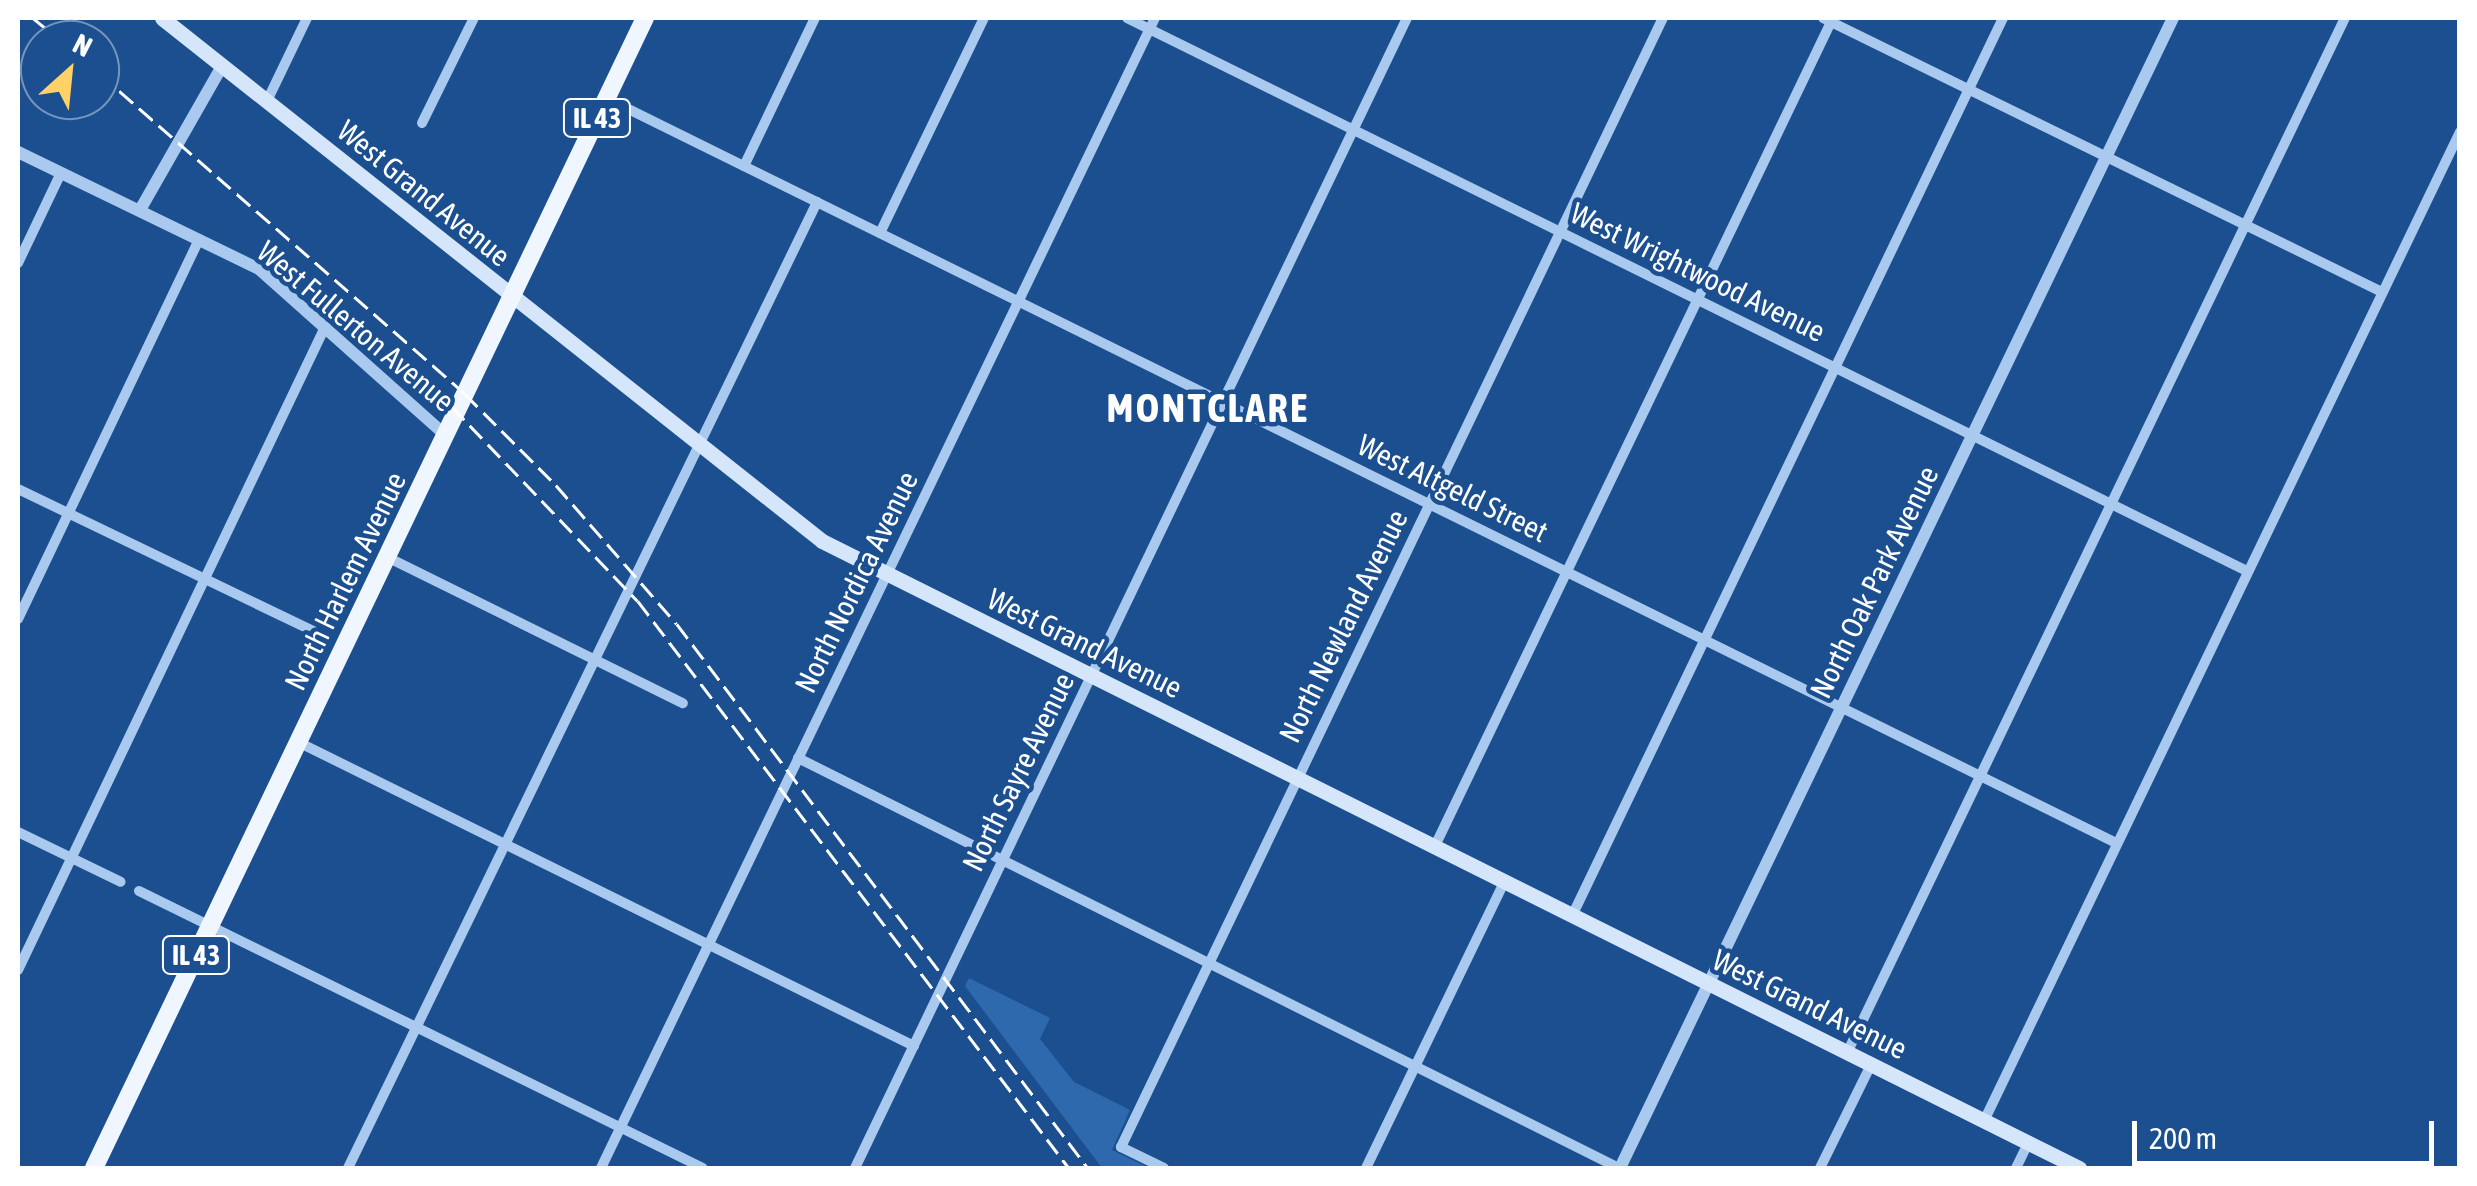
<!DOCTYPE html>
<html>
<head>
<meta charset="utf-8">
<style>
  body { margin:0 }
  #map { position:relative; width:2477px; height:1186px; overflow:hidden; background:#1b4f8f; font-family:"Asap Condensed",sans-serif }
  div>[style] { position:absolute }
  .green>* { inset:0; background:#2e69ad }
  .minor>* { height:10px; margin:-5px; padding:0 5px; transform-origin:5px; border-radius:5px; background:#a9c9ee }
  .tertiary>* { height:12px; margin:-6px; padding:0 6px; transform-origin:6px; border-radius:6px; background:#a9c9ee }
  .secondary>* { height:15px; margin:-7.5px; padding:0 7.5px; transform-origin:7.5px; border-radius:7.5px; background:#d6e6fa }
  .primary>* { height:18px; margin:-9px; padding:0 9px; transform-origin:9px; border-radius:9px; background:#f0f6ff }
  .rail>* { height:2.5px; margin-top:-1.25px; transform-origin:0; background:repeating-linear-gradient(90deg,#fff 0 18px,transparent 0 26px) }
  span { translate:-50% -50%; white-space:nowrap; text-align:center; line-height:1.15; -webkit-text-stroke:9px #1b4f8f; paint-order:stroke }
  .shield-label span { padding:2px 8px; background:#1b4f8f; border:2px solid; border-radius:8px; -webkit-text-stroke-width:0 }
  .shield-label { font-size:28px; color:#fff; font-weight:700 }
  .street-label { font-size:30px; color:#fff }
  .district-label { font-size:40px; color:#fff; font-weight:700; letter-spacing:2.5px }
  .frame { position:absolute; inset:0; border:20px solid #fff; pointer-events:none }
  .north { position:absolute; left:20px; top:20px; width:100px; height:100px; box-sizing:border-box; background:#1b4f8f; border:2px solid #7695bc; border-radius:50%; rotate:27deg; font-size:28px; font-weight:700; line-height:40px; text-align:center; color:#fff }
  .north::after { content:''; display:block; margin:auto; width:35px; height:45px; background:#ffd166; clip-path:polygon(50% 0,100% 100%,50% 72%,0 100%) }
  .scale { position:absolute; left:2132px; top:1121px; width:302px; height:45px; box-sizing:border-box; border:5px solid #fff; border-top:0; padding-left:12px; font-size:30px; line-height:35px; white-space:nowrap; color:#fff; -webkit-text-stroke:8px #1b4f8f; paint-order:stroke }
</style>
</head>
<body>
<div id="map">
  <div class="green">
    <i style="clip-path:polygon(969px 978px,1050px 1018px,1040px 1039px,1074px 1082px,1130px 1110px,1112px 1150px,1149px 1168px,1102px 1168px,965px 986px)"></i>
  </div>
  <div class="minor">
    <i style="left:1127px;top:18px;width:1249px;rotate:26.28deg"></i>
    <i style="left:1823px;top:18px;width:623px;rotate:26.11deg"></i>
    <i style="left:606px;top:98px;width:1684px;rotate:26.26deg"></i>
    <i style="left:267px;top:101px;width:92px;rotate:-64.3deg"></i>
    <i style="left:422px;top:123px;width:117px;rotate:-63.7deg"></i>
    <i style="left:744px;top:166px;width:164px;rotate:-64.4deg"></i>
    <i style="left:880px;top:233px;width:239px;rotate:-64.2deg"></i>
    <i style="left:18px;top:263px;width:100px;rotate:-64.5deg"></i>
    <i style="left:18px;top:489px;width:330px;rotate:25.7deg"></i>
    <i style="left:387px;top:557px;width:330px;rotate:26.3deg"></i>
    <i style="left:18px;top:619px;width:421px;rotate:-64.5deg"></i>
    <i style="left:298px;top:742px;width:687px;rotate:26.27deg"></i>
    <i style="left:798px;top:758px;width:918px;rotate:26.54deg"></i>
    <i style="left:18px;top:832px;width:114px;rotate:25.9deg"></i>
    <i style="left:1434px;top:848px;width:921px;rotate:-64.33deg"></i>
    <i style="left:139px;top:891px;width:628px;rotate:26.16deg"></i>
    <i style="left:1572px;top:916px;width:996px;rotate:-64.36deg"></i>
    <i style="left:18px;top:970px;width:713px;rotate:-64.48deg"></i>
    <i style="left:1847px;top:1053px;width:1149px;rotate:-64.31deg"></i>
    <i style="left:1984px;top:1121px;width:1098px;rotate:-64.3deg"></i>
    <i style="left:348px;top:1168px;width:1074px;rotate:-64.1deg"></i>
    <i style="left:601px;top:1168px;width:1276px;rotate:-64.28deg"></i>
    <i style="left:855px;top:1168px;width:1276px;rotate:-64.36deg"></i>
    <i style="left:1164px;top:1168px;width:48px;rotate:-154deg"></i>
    <i style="left:1121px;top:1147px;width:1252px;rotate:-64.36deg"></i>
    <i style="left:1366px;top:1168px;width:317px;rotate:-64.2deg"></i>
    <i style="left:1820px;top:1168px;width:115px;rotate:-63.7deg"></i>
    <i style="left:2016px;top:1168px;width:28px;rotate:-64deg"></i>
  </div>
  <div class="tertiary">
    <i style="left:18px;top:152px;width:268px;rotate:25.9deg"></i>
    <i style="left:259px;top:269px;width:249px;rotate:41.7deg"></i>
    <i style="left:140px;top:210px;width:166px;rotate:-60.3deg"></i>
    <i style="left:1620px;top:1168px;width:1276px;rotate:-64.32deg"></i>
  </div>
  <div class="secondary">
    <i style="left:162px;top:18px;width:842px;rotate:38.39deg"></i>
    <i style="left:822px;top:541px;width:1405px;rotate:26.51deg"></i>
  </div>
  <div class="primary">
    <i style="left:94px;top:1168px;width:1275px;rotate:-64.4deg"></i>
  </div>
  <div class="rail">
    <i style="left:33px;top:18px;width:35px;rotate:39deg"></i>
    <i style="left:100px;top:74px;width:485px;rotate:41.2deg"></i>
    <i style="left:465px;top:394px;width:129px;rotate:45deg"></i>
    <i style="left:556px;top:485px;width:184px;rotate:49deg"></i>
    <i style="left:677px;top:624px;width:682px;rotate:52.93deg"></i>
    <i style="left:416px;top:369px;width:321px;rotate:46.3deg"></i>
    <i style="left:638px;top:601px;width:712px;rotate:52.76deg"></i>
  </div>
  <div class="shield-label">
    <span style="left:597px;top:118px">IL 43</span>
    <span style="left:196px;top:955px">IL 43</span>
  </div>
  <div class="street-label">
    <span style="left:424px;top:193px;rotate:39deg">West Grand Avenue</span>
    <span style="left:1698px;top:272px;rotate:26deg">West Wrightwood Avenue</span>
    <span style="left:356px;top:326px;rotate:40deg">West Fullerton Avenue</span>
    <span style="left:1453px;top:488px;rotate:26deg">West Altgeld Street</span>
    <span style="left:345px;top:581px;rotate:-64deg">North Harlem Avenue</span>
    <span style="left:856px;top:582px;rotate:-64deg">North Nordica Avenue</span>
    <span style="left:1874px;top:582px;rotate:-64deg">North Oak Park Avenue</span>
    <span style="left:1343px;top:626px;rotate:-64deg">North Newland Avenue</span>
    <span style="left:1085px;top:643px;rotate:26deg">West Grand Avenue</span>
    <span style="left:1018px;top:772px;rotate:-64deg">North Sayre Avenue</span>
    <span style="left:1810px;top:1004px;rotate:26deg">West Grand Avenue</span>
  </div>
  <div class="district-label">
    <span style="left:1208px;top:408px">MONTCLARE</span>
  </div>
  <div class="frame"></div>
  <div class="north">N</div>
  <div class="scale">200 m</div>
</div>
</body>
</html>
